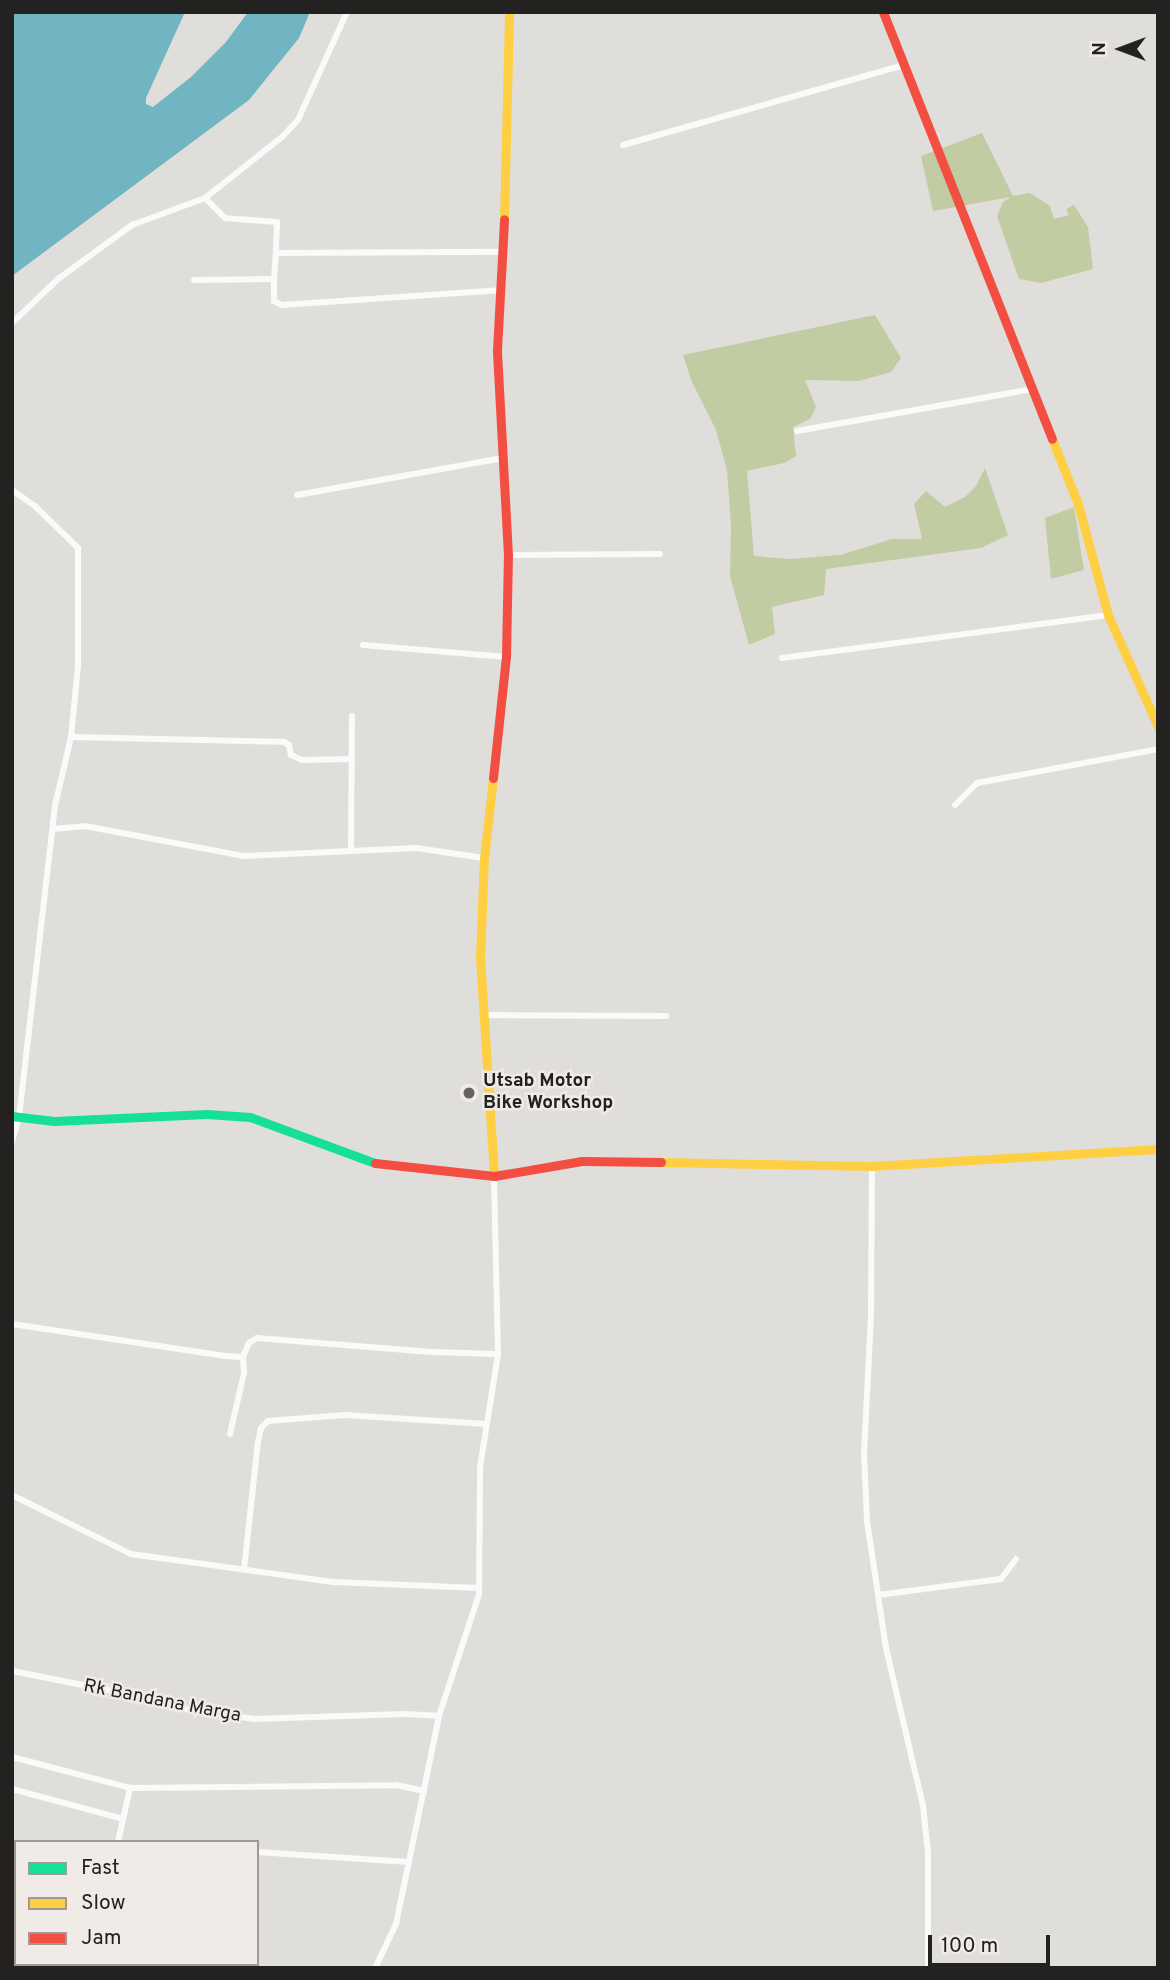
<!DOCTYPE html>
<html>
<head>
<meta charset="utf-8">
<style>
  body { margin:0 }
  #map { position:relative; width:1170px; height:1980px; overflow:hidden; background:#e0dedb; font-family:Overpass,sans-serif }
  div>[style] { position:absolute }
  .green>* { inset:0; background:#c2cca2 }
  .water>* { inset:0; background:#71b5c2 }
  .street>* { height:6px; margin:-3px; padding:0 3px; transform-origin:3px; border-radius:3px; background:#fafafa }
  .fast>* { height:9px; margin:-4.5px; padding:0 4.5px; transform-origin:4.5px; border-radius:4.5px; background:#16e098 }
  .slow>* { height:9px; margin:-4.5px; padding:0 4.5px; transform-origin:4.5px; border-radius:4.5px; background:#ffcf43 }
  .jam>* { height:9px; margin:-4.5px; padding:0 4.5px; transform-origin:4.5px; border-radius:4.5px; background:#f24e42 }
  .dots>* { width:19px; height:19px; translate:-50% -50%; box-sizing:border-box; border:4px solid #f0ebe6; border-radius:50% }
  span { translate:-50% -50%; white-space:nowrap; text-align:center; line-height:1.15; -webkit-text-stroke:5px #f0ebe6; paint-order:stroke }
  .poi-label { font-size:19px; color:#242220; font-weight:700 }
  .left { translate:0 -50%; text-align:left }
  .street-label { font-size:19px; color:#242220 }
  .frame { position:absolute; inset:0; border:14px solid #242220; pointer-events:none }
  .legend { position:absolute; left:14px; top:1840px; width:245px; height:126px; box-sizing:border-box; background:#f0ebe6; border:2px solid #9e9b97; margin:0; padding:9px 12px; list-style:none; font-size:21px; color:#242220 }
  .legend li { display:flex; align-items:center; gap:14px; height:35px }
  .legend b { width:35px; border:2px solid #9e9b97 }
  .north { position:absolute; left:1086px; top:14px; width:70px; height:70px; -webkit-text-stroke:5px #f0ebe6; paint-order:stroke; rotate:270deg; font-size:19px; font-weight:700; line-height:28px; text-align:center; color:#242220 }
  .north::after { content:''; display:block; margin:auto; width:24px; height:32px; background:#242220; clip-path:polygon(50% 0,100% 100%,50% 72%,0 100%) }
  .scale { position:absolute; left:928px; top:1935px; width:122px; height:32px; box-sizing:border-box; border:4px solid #242220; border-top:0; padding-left:9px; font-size:21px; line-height:24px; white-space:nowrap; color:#242220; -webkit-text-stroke:5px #f0ebe6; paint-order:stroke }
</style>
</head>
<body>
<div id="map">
  <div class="green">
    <i style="clip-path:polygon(982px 133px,1013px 196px,1030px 193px,1050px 206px,1054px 219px,1069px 215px,1066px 209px,1074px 205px,1088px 227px,1093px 269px,1041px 283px,1019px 279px,997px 216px,1003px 202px,1011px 197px,933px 211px,921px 156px)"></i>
    <i style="clip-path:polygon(875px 315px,901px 358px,891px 372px,859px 381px,805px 380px,816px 407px,810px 419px,793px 427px,796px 456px,784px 463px,747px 471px,754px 556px,790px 559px,840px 555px,892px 539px,922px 539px,914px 504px,926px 491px,945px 507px,965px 497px,976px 486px,985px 468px,1008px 535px,981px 548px,826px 569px,824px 595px,772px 607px,775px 634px,749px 645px,730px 576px,731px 526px,727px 470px,716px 430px,692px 382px,683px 355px)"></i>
    <i style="clip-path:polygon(1074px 507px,1084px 570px,1051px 579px,1045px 518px)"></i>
  </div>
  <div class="water">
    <i style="clip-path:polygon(12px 12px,185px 12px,146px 98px,146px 104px,153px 107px,191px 77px,226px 42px,248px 12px,310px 12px,299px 38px,249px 100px,12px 276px)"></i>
  </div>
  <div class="street">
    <i style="left:623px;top:145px;width:292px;rotate:-15.9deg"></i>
    <i style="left:205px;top:198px;width:28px;rotate:45deg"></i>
    <i style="left:225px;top:218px;width:52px;rotate:4.4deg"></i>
    <i style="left:277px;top:222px;width:31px;rotate:92deg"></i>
    <i style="left:276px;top:253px;width:227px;rotate:-0.3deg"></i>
    <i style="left:274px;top:279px;width:22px;rotate:90deg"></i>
    <i style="left:274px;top:301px;width:9px;rotate:27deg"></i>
    <i style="left:282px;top:305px;width:221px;rotate:-3.9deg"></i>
    <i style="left:194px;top:280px;width:80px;rotate:-0.7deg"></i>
    <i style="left:274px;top:279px;width:26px;rotate:-86deg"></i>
    <i style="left:12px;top:323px;width:64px;rotate:-43.7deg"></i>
    <i style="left:58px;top:279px;width:92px;rotate:-36.1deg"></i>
    <i style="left:132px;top:225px;width:78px;rotate:-20.3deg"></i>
    <i style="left:205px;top:198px;width:98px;rotate:-38.4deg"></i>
    <i style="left:282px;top:137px;width:23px;rotate:-47deg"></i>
    <i style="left:298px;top:120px;width:119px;rotate:-65.6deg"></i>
    <i style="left:797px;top:431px;width:240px;rotate:-10.1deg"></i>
    <i style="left:12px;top:490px;width:29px;rotate:35deg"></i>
    <i style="left:36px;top:507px;width:59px;rotate:44.3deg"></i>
    <i style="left:78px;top:548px;width:118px;rotate:90deg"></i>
    <i style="left:78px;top:666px;width:71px;rotate:95.6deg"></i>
    <i style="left:71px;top:737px;width:71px;rotate:103.1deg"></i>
    <i style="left:55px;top:806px;width:313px;rotate:96.6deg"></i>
    <i style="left:19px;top:1117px;width:26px;rotate:106deg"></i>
    <i style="left:297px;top:495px;width:209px;rotate:-10.2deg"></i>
    <i style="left:508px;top:555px;width:152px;rotate:-0.4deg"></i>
    <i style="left:363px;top:645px;width:144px;rotate:4.8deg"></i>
    <i style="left:782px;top:658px;width:329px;rotate:-7.5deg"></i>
    <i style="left:71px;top:737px;width:213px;rotate:1.3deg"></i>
    <i style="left:284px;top:742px;width:6px;rotate:31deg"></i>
    <i style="left:289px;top:745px;width:10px;rotate:79deg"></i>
    <i style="left:291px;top:755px;width:12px;rotate:24deg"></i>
    <i style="left:302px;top:760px;width:50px;rotate:-1.1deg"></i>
    <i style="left:955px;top:805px;width:31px;rotate:-45deg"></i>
    <i style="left:977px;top:783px;width:184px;rotate:-10.6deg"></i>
    <i style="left:53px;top:829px;width:32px;rotate:-5deg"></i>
    <i style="left:85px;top:826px;width:162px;rotate:10.7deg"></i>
    <i style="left:244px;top:856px;width:172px;rotate:-2.7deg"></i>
    <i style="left:416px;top:848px;width:69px;rotate:8.4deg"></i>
    <i style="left:351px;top:851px;width:135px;rotate:-89.6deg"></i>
    <i style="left:484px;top:1015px;width:182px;rotate:0.3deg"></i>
    <i style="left:872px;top:1166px;width:150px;rotate:90.4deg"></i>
    <i style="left:871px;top:1316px;width:138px;rotate:92.9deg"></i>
    <i style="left:864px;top:1454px;width:67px;rotate:87.4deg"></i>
    <i style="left:867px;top:1521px;width:128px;rotate:81.5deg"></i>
    <i style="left:886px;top:1648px;width:162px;rotate:76.8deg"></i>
    <i style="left:923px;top:1806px;width:46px;rotate:83.8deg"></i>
    <i style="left:928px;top:1852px;width:116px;rotate:90deg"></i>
    <i style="left:12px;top:1324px;width:216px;rotate:8.5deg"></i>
    <i style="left:226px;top:1356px;width:17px;rotate:3deg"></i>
    <i style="left:243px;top:1357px;width:15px;rotate:-67deg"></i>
    <i style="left:249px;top:1343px;width:9px;rotate:-32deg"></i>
    <i style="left:257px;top:1338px;width:175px;rotate:4.6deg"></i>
    <i style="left:431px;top:1352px;width:67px;rotate:1.7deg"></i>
    <i style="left:230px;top:1434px;width:63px;rotate:-77.1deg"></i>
    <i style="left:244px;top:1373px;width:16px;rotate:-94deg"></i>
    <i style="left:12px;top:1495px;width:133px;rotate:26.4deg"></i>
    <i style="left:131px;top:1554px;width:205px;rotate:7.9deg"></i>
    <i style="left:334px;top:1582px;width:145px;rotate:2.4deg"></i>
    <i style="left:244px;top:1570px;width:129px;rotate:-83.8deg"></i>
    <i style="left:258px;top:1442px;width:14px;rotate:-78deg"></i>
    <i style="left:261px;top:1428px;width:10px;rotate:-45deg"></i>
    <i style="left:268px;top:1421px;width:77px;rotate:-4.5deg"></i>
    <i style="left:345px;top:1415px;width:142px;rotate:3.6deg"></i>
    <i style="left:878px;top:1595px;width:124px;rotate:-7.4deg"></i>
    <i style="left:1001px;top:1579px;width:25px;rotate:-53deg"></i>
    <i style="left:12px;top:1671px;width:114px;rotate:11.1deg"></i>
    <i style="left:124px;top:1693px;width:68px;rotate:14.4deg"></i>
    <i style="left:190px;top:1710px;width:65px;rotate:8deg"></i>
    <i style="left:254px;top:1719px;width:150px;rotate:-1.9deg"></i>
    <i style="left:404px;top:1714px;width:35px;rotate:3deg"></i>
    <i style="left:12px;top:1757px;width:122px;rotate:14.7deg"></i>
    <i style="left:12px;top:1789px;width:115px;rotate:15.1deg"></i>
    <i style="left:118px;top:1842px;width:55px;rotate:-77.5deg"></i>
    <i style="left:130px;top:1788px;width:266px;rotate:-0.6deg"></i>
    <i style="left:396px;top:1785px;width:29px;rotate:12deg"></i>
    <i style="left:12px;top:1844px;width:4px;rotate:14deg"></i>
    <i style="left:257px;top:1852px;width:152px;rotate:3.8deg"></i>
    <i style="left:12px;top:1898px;width:4px;rotate:14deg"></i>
    <i style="left:375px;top:1968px;width:49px;rotate:-64.5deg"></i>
    <i style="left:396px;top:1924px;width:212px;rotate:-78.3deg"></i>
    <i style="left:439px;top:1716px;width:128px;rotate:-71.8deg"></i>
    <i style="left:479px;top:1594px;width:127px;rotate:-89.5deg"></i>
    <i style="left:480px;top:1467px;width:114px;rotate:-80.9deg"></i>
    <i style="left:498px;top:1354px;width:178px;rotate:-91.3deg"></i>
  </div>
  <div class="fast">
    <i style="left:12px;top:1116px;width:42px;rotate:6.8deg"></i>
    <i style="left:54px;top:1121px;width:153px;rotate:-2.6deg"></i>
    <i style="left:207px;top:1114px;width:43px;rotate:4deg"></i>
    <i style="left:250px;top:1117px;width:133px;rotate:20.2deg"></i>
  </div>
  <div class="slow">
    <i style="left:504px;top:219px;width:207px;rotate:-88.6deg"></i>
    <i style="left:1052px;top:439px;width:70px;rotate:68.2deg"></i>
    <i style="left:1078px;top:504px;width:115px;rotate:74.9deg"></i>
    <i style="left:1108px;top:615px;width:123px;rotate:65.9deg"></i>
    <i style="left:493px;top:778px;width:81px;rotate:96.4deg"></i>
    <i style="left:484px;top:858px;width:100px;rotate:92.3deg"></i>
    <i style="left:480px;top:958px;width:218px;rotate:86.3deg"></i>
    <i style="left:661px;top:1162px;width:211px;rotate:1.1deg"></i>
    <i style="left:872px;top:1166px;width:287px;rotate:-3.4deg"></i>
  </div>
  <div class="jam">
    <i style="left:883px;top:12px;width:459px;rotate:68.4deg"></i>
    <i style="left:493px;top:778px;width:122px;rotate:-83.9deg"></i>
    <i style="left:506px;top:657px;width:102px;rotate:-88.9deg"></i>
    <i style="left:508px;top:555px;width:205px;rotate:-93.1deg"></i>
    <i style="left:497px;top:350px;width:131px;rotate:-86.9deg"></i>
    <i style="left:375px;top:1163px;width:120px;rotate:6.2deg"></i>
    <i style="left:494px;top:1176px;width:89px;rotate:-9.7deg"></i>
    <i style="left:582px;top:1161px;width:79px;rotate:0.7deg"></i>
  </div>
  <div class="dots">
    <i style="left:469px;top:1093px;background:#666461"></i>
  </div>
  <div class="poi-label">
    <span class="left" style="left:483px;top:1093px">Utsab Motor<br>Bike Workshop</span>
  </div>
  <div class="street-label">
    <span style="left:162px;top:1702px;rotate:11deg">Rk Bandana Marga</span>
  </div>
  <div class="frame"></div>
  <ul class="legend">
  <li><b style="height:9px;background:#16e098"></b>Fast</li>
  <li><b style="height:9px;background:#ffcf43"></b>Slow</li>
  <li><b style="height:9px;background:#f24e42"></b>Jam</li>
  </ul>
  <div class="north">N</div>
  <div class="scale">100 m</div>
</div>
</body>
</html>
